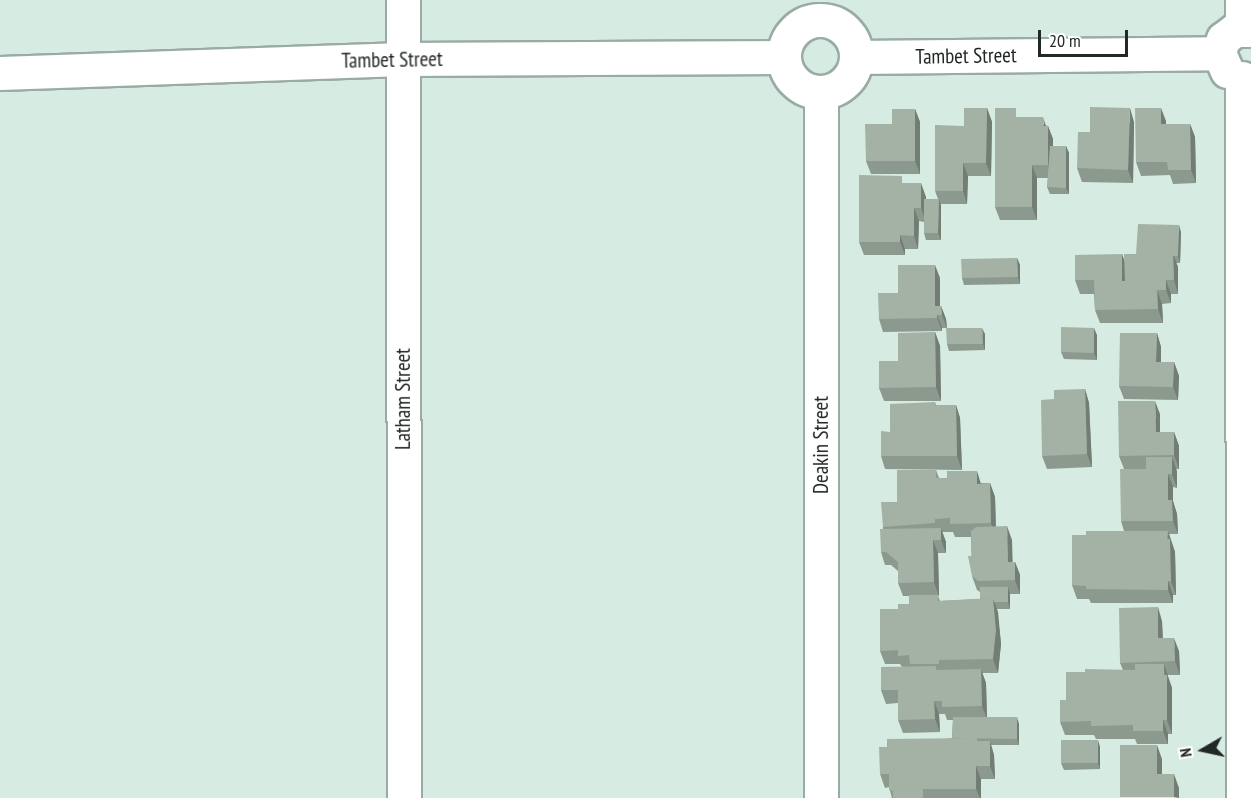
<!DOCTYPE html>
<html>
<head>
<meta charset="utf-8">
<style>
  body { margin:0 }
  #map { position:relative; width:1251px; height:798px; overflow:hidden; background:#d6ebe2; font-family:"PT Sans Narrow",sans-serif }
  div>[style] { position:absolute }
  .roads { filter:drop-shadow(2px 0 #99aca4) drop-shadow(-2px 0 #99aca4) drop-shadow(0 2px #99aca4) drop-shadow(0 -2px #99aca4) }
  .minor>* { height:33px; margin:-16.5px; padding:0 16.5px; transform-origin:16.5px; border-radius:16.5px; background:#fff }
  .tertiary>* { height:33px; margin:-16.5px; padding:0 16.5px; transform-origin:16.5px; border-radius:16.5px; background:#fff }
  .tertiary>.ring { margin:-16.5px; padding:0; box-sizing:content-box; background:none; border:33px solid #fff; border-radius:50% }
  .wall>* { inset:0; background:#8c998e }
  .shaded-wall>* { inset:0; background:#727d74 }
  .building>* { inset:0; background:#a3b2a5 }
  span { translate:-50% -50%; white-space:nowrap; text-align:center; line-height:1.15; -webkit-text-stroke:4.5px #fff; paint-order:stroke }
  .street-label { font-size:21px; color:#212825 }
  .north { position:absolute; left:1173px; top:720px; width:60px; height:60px; -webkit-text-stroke:4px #fff; paint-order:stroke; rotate:261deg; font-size:16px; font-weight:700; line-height:24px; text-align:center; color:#212825 }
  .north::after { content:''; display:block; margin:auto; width:21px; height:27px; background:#212825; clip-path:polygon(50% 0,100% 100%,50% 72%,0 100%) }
  .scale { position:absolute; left:1038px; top:30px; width:90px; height:27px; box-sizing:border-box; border:3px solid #212825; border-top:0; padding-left:8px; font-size:18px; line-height:21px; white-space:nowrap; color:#212825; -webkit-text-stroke:4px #fff; paint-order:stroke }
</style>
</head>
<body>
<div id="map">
  <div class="roads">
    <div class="minor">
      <i style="left:403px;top:0;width:798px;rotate:89.93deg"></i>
      <i style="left:1242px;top:0;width:28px;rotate:90deg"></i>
      <i style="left:856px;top:57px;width:363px;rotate:-0.6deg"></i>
      <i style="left:1227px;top:71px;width:20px;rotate:-114deg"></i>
      <i style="left:1219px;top:53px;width:15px;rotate:-74deg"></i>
      <i style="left:1223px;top:39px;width:15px;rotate:-37deg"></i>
      <i style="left:1235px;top:30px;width:16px"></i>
      <i style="left:0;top:73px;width:403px;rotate:-2deg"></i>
      <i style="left:403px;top:59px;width:381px;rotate:-0.3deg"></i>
      <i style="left:1242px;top:78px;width:720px;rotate:89.92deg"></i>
    </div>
    <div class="tertiary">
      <i class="ring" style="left:784px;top:20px;width:39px;height:39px"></i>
      <i style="left:821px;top:798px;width:706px;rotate:-90deg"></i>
    </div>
  </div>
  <div class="wall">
    <i style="clip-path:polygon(987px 108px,992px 122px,991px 176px,968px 176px,967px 204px,941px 204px,941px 240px,926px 240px,924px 233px,924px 222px,919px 221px,918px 249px,905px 249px,905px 255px,864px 255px,859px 242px,905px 183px,926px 197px,926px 199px,938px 199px,935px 191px,964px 126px)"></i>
    <i style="clip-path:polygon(915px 109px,920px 122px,920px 174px,871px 174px,866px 161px,892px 124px)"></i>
    <i style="clip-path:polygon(1020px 117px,1048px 126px,1053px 139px,1053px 146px,1066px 146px,1069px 153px,1069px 194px,1050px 194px,1047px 187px,1048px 178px,1037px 178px,1037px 220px,1000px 220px,995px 207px)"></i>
    <i style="clip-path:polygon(1166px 121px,1166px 124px,1190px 124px,1195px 137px,1196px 183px,1173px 184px,1170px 175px,1141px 176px,1136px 162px)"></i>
    <i style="clip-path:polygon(1134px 122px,1133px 183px,1082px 182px,1077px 168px,1090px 132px)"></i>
    <i style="clip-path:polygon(1181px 232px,1180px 263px,1176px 263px,1178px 267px,1178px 294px,1171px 294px,1171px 303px,1162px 304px,1163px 323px,1100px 323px,1095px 310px,1094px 294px,1080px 294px,1075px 280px,1122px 254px,1124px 261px,1136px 254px)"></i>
    <i style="clip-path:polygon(1017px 258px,1020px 265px,1020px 284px,964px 285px,962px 278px)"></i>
    <i style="clip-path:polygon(940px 278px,940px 306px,941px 306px,946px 319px,947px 328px,942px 328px,942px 331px,883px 332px,879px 319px,898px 293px)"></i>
    <i style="clip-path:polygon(935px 332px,940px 346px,941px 401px,884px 401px,879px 388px,898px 361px)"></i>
    <i style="clip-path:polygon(1157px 333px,1161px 347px,1161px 362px,1174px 362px,1179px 376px,1178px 400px,1124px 399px,1119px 386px)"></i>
    <i style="clip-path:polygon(985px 334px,985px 350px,949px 351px,947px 344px)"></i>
    <i style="clip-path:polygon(1097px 335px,1097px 360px,1064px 359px,1061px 352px)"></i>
    <i style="clip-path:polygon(1085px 389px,1089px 403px,1092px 467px,1047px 469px,1042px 456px)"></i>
    <i style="clip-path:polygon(935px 402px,936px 405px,956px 405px,960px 418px,962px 470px,885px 469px,881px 456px,890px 432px)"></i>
    <i style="clip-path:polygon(1160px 414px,1160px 432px,1174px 432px,1179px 446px,1179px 469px,1176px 469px,1177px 488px,1173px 487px,1173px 501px,1177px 514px,1178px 534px,1169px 534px,1175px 552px,1176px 595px,1173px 595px,1173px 603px,1091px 603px,1089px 599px,1077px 599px,1072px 585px,1086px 535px,1124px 531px,1121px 521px,1124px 469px,1119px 456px)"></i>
    <i style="clip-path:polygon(evenodd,936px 470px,939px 478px,981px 483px,990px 483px,995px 497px,996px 527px,1012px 540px,1012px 562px,1015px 562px,1020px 575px,1020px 594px,1010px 594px,1010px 609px,997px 609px,1001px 644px,998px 673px,982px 673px,986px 683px,987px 717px,1019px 724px,1019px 745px,991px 745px,994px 755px,995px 779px,981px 779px,981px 798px,892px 798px,889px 787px,885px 788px,880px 774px,887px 747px,952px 738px,953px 720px,947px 720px,945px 714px,939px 714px,940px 732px,903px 733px,898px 720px,898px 703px,886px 704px,881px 690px,902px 667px,900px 664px,885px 664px,880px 651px,898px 609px,909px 604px,909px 596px,903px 596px,898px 583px,898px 571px,891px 565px,885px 565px,881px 552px,883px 529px,883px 527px,897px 502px,936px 470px,942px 532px,953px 532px,955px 537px,971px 537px,972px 576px,977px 590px,980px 592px,980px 599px,940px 601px,938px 596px,939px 596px,938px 553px,946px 553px,946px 542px,942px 532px)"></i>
    <i style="clip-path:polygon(1162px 621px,1163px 638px,1179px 651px,1180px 675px,1167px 675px,1172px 688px,1172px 734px,1168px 734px,1168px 744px,1137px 744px,1135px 739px,1096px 739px,1094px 735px,1065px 735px,1060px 722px,1066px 700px,1085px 672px,1123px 670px,1120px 663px)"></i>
    <i style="clip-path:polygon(1100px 747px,1100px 769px,1064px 770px,1061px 763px)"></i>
  </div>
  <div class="shaded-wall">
    <i style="clip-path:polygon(987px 108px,992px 122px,991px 176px,986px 163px)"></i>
    <i style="clip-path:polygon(1130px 108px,1134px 122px,1133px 183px,1128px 170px)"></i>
    <i style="clip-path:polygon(1161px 108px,1166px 121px,1166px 138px,1161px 124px)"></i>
    <i style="clip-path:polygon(915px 109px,920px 122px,920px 174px,915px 161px)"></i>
    <i style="clip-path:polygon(1043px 117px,1048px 132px,1048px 126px,1053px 139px,1053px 179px,1048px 165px)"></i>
    <i style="clip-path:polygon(1190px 124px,1195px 137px,1196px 183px,1191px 170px)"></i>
    <i style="clip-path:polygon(1066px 146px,1069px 153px,1069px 194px,1066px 188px)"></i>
    <i style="clip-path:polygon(963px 163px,968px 176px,967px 204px,963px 191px)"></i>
    <i style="clip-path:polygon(1032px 165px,1037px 178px,1037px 220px,1032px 207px)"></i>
    <i style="clip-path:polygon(921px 183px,926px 197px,926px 222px,921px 208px)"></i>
    <i style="clip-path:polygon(939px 199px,941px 206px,941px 240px,938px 233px)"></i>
    <i style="clip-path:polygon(914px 208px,919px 221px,918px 249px,914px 236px)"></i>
    <i style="clip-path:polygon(1179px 225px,1181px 232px,1180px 263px,1178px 256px)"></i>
    <i style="clip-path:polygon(900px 235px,905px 249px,905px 255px,900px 242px)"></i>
    <i style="clip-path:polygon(1122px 254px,1127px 267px,1127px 295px,1122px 281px)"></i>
    <i style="clip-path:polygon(1173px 254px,1178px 267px,1178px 294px,1174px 280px)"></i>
    <i style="clip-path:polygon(1017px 258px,1020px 265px,1020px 284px,1018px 277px)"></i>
    <i style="clip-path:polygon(935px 265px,940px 278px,940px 315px,935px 306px)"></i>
    <i style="clip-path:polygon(1166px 280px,1171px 294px,1171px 303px,1166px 290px)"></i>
    <i style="clip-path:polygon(1157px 290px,1162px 304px,1163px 323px,1158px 309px)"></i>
    <i style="clip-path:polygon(941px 306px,946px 319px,947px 328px,942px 315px)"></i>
    <i style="clip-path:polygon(937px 315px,942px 328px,942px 331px,937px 318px)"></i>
    <i style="clip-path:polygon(982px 328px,985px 334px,985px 350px,983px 344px)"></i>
    <i style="clip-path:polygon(1094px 328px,1097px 335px,1097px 360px,1094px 353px)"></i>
    <i style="clip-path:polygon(935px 332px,940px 346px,941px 401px,936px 387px)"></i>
    <i style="clip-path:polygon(1157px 333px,1161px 347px,1161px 376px,1156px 362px)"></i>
    <i style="clip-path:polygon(1174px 362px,1179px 376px,1178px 400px,1173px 387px)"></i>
    <i style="clip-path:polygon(1085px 389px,1089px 403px,1092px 467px,1087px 454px)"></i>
    <i style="clip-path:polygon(1155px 401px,1160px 414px,1160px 446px,1156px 432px)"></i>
    <i style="clip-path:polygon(956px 405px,960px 418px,962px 470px,957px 456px)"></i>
    <i style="clip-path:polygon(1174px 432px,1179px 446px,1179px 469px,1174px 455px)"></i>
    <i style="clip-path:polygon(1172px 457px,1177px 471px,1177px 488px,1172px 474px)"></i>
    <i style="clip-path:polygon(977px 471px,981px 484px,977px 484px)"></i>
    <i style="clip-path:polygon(1168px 474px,1173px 487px,1173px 501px,1177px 514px,1178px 534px,1173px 521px,1168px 500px)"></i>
    <i style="clip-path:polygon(990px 483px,995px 497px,996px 537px,991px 523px)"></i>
    <i style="clip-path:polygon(1007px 526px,1012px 540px,1013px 575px,1008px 562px)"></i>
    <i style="clip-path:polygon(941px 528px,946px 542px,946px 553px,941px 540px)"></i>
    <i style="clip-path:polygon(1168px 531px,1175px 552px,1176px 595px,1171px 581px)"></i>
    <i style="clip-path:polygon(933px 540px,938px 553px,939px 596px,934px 582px)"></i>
    <i style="clip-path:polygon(1015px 562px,1020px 575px,1020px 594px,1015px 580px)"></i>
    <i style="clip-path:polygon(1168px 581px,1173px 595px,1173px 603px,1168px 590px)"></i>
    <i style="clip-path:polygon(1008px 587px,1010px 594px,1010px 609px,1008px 602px)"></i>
    <i style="clip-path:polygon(993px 598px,998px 612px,1001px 644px,998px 673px,993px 659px)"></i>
    <i style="clip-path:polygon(1158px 607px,1162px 621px,1163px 652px,1158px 638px)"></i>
    <i style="clip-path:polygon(1174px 638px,1179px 651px,1180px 675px,1175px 661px)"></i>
    <i style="clip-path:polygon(1164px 664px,1172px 688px,1172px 734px,1167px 720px)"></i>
    <i style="clip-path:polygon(981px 669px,986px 683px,987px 719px,982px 706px)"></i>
    <i style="clip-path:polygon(934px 701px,939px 714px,940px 732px,935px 719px)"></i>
    <i style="clip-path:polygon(1017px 717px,1019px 724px,1019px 745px,1017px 739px)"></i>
    <i style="clip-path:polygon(1163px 720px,1168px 734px,1168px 744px,1163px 731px)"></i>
    <i style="clip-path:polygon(1098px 740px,1100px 747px,1100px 769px,1098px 763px)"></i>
    <i style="clip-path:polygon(990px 741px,994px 755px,995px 779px,990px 766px)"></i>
    <i style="clip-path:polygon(1157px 745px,1162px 759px,1162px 787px,1157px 774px)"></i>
    <i style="clip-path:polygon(976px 766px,981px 779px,981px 798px,980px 798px,976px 789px)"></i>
    <i style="clip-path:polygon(1174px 774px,1179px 788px,1179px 798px,1174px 797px)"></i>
  </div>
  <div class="building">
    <i style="clip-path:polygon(1090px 107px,1130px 108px,1128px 170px,1077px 168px,1078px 132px,1090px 132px)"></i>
    <i style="clip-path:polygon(964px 108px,987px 108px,986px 163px,963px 163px,963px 191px,935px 191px,935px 125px,964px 126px)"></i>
    <i style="clip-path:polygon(995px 108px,1016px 108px,1016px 117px,1043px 117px,1043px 126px,1048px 126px,1048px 165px,1032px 165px,1032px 207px,995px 207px)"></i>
    <i style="clip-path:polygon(1135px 108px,1161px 108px,1161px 124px,1190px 124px,1191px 170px,1168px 170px,1167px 162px,1136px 162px)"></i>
    <i style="clip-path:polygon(892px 109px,915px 109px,915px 161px,866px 161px,865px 124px,892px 124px)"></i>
    <i style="clip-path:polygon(1050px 146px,1066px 146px,1066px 188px,1047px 187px)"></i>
    <i style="clip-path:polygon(859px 175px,902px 176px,902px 183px,921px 183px,921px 208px,914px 208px,914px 236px,900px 235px,900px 242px,859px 242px)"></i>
    <i style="clip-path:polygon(924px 199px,939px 199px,938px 233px,924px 233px)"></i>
    <i style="clip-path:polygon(1138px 224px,1179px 225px,1178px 256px,1173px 256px,1173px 254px,1136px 254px)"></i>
    <i style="clip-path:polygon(1122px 254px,1122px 281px,1125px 281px,1124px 254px,1173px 254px,1174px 280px,1166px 280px,1166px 290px,1157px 290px,1158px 309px,1095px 310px,1094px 280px,1075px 280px,1075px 255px)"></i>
    <i style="clip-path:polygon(1017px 258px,1018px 277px,962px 278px,961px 259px)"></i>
    <i style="clip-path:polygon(898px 265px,935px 265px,935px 306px,941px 306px,942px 315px,937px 315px,937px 318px,879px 319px,878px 293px,898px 293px)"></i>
    <i style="clip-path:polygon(1061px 327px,1094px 328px,1094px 353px,1061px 352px)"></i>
    <i style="clip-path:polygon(946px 328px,982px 328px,983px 344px,947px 344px)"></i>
    <i style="clip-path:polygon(935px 332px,936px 387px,879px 388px,879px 361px,898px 361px,898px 333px)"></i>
    <i style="clip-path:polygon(1120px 333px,1157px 333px,1156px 362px,1174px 362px,1173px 387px,1119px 386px)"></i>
    <i style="clip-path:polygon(1085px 389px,1087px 454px,1042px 456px,1041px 400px,1054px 399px,1054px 390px)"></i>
    <i style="clip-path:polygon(1118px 401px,1155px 401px,1156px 432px,1174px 432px,1174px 455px,1119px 456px)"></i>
    <i style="clip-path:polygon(935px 402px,935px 405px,956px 405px,957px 456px,881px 456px,881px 431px,890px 432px,890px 404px)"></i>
    <i style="clip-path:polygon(1146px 457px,1172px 457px,1172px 474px,1168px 474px,1168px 500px,1172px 500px,1173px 521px,1121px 521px,1120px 469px,1146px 469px)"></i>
    <i style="clip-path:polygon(897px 470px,936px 470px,936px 478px,947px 478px,947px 471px,977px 471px,977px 484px,990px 483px,991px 523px,950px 524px,950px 518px,935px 519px,935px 523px,883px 527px,881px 502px,897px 502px)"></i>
    <i style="clip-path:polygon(1007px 526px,1008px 562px,1015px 562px,1015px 580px,978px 581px,972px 576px,968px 556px,972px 556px,971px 531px,976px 527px)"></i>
    <i style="clip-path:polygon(941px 528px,941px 540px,933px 540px,934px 582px,898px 583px,898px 562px,886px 552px,881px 552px,880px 529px)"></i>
    <i style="clip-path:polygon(1086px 531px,1168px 531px,1167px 539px,1170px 539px,1171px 581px,1168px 581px,1168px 590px,1086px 589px,1086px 586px,1072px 585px,1072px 535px,1086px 535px)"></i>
    <i style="clip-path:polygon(980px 587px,1008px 587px,1008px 602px,994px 602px,993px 598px,980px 599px)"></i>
    <i style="clip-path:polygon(909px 595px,938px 595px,938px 601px,993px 598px,996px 630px,993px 659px,939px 660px,939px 664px,910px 664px,909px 655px,898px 656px,898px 650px,880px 651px,880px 609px,898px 609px,898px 604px,909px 604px)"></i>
    <i style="clip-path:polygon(1158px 607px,1158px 638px,1174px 638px,1175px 661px,1120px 663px,1119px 608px)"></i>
    <i style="clip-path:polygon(1135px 664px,1164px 664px,1164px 675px,1167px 675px,1167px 720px,1163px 720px,1163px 731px,1133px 731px,1133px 725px,1091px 726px,1091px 721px,1060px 722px,1060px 700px,1066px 700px,1066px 672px,1085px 672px,1085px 669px,1135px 670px)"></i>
    <i style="clip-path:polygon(936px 666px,936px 670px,981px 669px,982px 706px,942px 707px,942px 701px,934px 701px,935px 719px,898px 720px,898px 690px,881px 690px,881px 667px)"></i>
    <i style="clip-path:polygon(953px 717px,1017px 717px,1017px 739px,952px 738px)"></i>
    <i style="clip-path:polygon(977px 738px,977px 741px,990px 741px,990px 766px,976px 766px,976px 789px,923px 789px,923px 798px,893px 798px,893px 791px,889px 790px,889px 774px,880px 774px,879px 747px,887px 747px,887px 739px)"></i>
    <i style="clip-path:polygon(1061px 740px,1098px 740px,1098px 763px,1061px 763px)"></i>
    <i style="clip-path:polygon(1120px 745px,1157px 745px,1157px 774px,1174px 774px,1174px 797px,1120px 797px)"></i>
  </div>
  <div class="street-label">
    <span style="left:966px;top:56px;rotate:-1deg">Tambet Street</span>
    <span style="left:392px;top:60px;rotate:-1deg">Tambet Street</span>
    <span style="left:403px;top:399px;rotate:-90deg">Latham Street</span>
    <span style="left:821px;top:445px;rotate:-90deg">Deakin Street</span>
  </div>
  <div class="north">N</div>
  <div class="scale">20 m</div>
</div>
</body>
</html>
